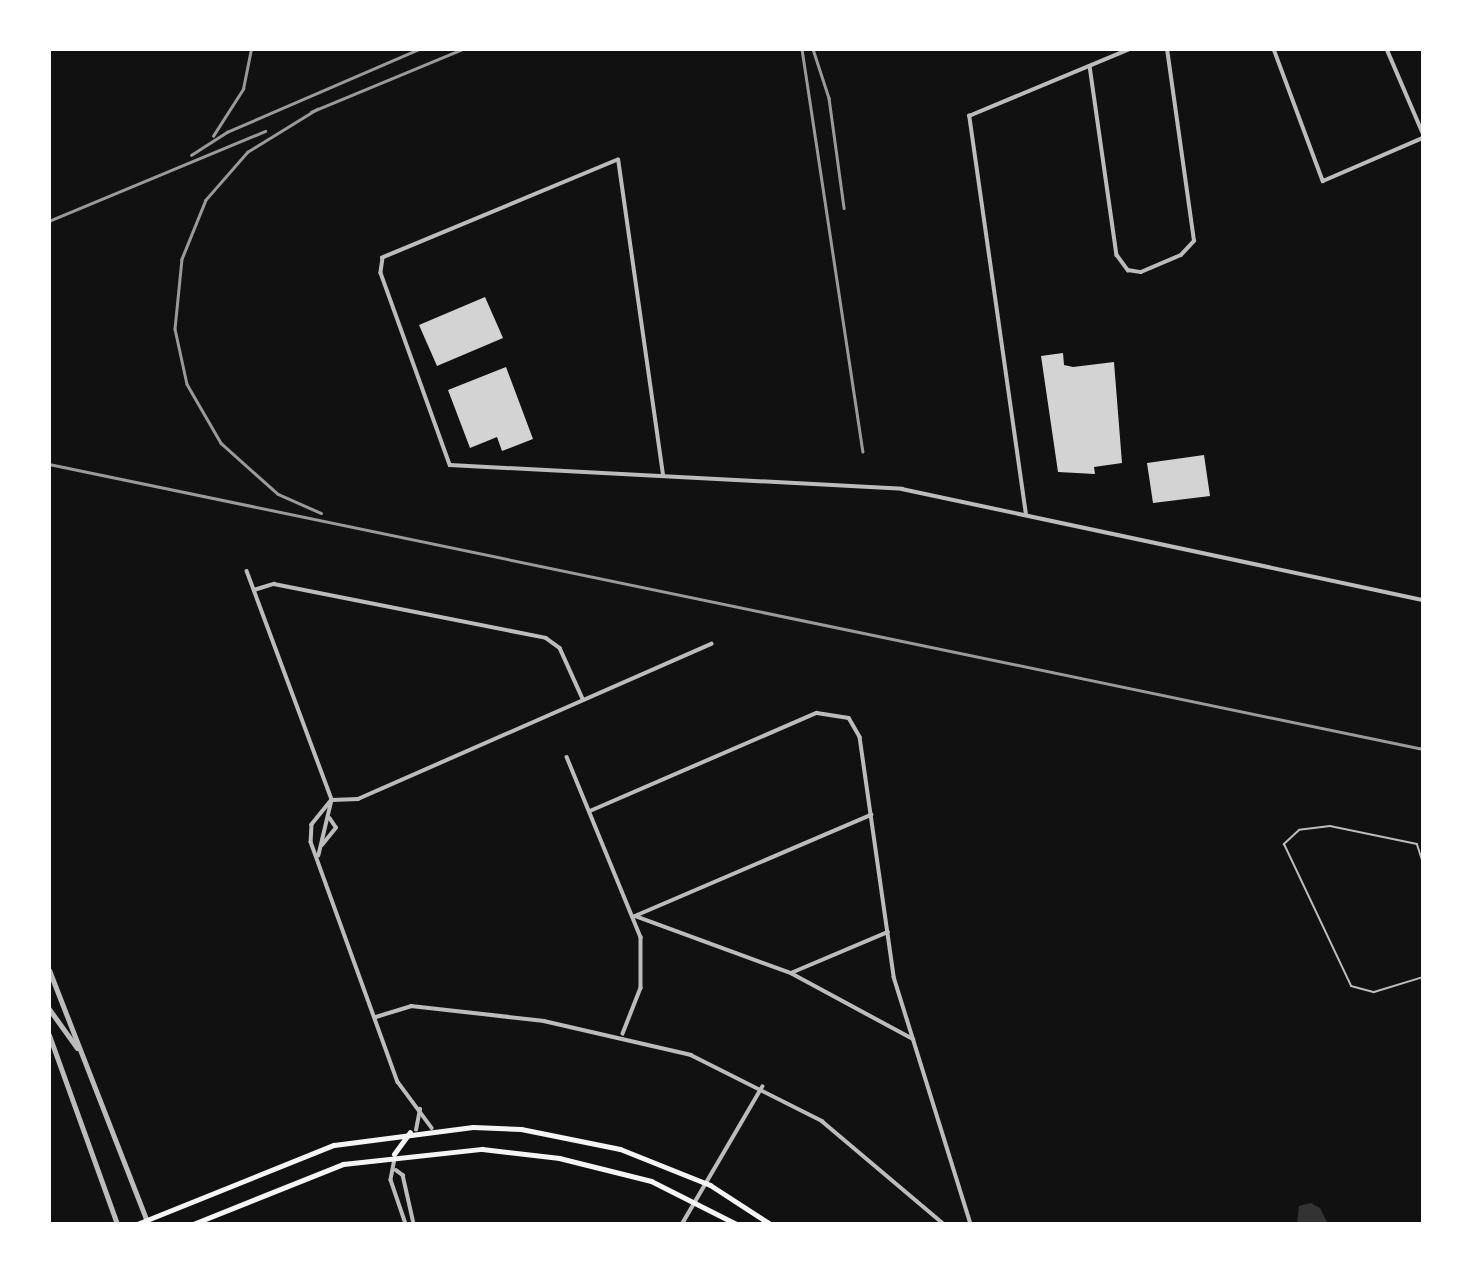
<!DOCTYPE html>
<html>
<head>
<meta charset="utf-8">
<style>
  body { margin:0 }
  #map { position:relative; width:1472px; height:1273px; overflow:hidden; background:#111; font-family:"PT Sans",sans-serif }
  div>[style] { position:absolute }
  .water>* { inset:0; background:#333 }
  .building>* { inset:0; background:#d3d3d3 }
  .service>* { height:2px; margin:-1px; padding:0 1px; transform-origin:1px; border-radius:1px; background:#bcbcbc }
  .minor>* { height:3.5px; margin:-1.75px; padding:0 1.75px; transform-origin:1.75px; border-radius:1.75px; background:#bcbcbc }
  .tertiary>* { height:5px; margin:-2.5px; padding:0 2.5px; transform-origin:2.5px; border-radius:2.5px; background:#bcbcbc }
  .secondary>* { height:5px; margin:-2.5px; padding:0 2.5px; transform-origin:2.5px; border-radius:2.5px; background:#f5f5f5 }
  .rail>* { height:2.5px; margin:-1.25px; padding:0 1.25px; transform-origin:1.25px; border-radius:1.25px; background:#9a9a9a }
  span { translate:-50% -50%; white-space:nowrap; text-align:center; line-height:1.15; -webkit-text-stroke:6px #fff; paint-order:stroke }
  .frame { position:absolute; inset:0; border:51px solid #fff; pointer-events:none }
</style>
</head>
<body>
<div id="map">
  <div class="water">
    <i style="clip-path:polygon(1311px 1203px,1320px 1208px,1328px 1224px,1297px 1224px,1299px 1206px)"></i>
  </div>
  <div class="building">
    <i style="clip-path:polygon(485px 297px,503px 338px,437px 366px,419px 325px)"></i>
    <i style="clip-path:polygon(1063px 353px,1064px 365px,1073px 367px,1114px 362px,1122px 463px,1094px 467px,1095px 474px,1058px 472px,1041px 356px)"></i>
    <i style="clip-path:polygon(506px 367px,533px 439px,502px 451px,497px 437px,470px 448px,448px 390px)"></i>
    <i style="clip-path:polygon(1204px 455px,1210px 496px,1153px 503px,1147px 463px)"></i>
  </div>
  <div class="service">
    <i style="left:1423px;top:863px;width:20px;rotate:-108deg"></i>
    <i style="left:1417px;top:844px;width:89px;rotate:-168.3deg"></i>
    <i style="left:1330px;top:826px;width:31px;rotate:173deg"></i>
    <i style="left:1299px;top:830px;width:21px;rotate:137deg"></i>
    <i style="left:1284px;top:844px;width:157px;rotate:64.7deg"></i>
    <i style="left:1351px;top:986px;width:24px;rotate:15deg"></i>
    <i style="left:1374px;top:992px;width:51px;rotate:-17deg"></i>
  </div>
  <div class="minor">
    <i style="left:1274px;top:49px;width:141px;rotate:69.6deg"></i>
    <i style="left:1323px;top:181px;width:109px;rotate:-23.3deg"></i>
    <i style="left:1387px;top:49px;width:91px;rotate:66.8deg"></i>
    <i style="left:1090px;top:66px;width:191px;rotate:81.9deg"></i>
    <i style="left:1117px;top:255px;width:19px;rotate:54deg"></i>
    <i style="left:1128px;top:270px;width:13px;rotate:9deg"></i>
    <i style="left:1141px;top:272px;width:43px;rotate:-23deg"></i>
    <i style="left:1181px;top:255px;width:19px;rotate:-47deg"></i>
    <i style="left:1194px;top:241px;width:194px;rotate:-98deg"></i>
    <i style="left:663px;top:475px;width:318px;rotate:-98.1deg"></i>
    <i style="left:618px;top:160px;width:255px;rotate:157.4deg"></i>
    <i style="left:383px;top:258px;width:15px;rotate:98deg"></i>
    <i style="left:381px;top:273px;width:204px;rotate:70.2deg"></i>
    <i style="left:450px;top:465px;width:453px;rotate:3deg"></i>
    <i style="left:902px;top:489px;width:533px;rotate:12.03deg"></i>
    <i style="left:1026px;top:515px;width:403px;rotate:-98.1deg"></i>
    <i style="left:969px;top:116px;width:174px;rotate:-22.6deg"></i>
    <i style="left:247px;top:571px;width:244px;rotate:69.6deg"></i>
    <i style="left:332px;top:800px;width:57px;rotate:103.3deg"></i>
    <i style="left:254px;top:590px;width:21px;rotate:-17deg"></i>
    <i style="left:274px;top:584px;width:277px;rotate:11.2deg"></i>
    <i style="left:546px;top:638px;width:17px;rotate:36deg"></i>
    <i style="left:560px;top:648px;width:56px;rotate:65.7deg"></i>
    <i style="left:567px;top:757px;width:195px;rotate:67.7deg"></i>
    <i style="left:641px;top:937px;width:51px;rotate:90deg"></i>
    <i style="left:641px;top:988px;width:49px;rotate:111.4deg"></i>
    <i style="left:332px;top:800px;width:26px;rotate:-2deg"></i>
    <i style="left:358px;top:799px;width:386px;rotate:-23.7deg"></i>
    <i style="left:332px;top:800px;width:32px;rotate:129deg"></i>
    <i style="left:312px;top:825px;width:17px;rotate:93deg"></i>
    <i style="left:311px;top:842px;width:255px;rotate:70.1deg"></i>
    <i style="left:398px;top:1082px;width:57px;rotate:53.5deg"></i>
    <i style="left:590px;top:811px;width:247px;rotate:-23.4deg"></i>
    <i style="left:817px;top:713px;width:32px;rotate:9deg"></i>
    <i style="left:849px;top:718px;width:22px;rotate:60deg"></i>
    <i style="left:860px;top:737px;width:242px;rotate:81.9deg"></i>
    <i style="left:894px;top:977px;width:259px;rotate:72.7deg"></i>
    <i style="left:322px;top:845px;width:22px;rotate:-51deg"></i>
    <i style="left:336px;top:828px;width:11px;rotate:-124deg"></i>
    <i style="left:635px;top:916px;width:166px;rotate:20.1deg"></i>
    <i style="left:791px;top:973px;width:139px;rotate:28.4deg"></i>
    <i style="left:635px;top:916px;width:257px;rotate:-23.2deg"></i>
    <i style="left:791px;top:973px;width:105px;rotate:-22.9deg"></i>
    <i style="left:376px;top:1017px;width:37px;rotate:-17deg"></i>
    <i style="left:411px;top:1006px;width:134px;rotate:6.4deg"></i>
    <i style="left:544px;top:1021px;width:151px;rotate:13deg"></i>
    <i style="left:691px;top:1055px;width:147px;rotate:26.7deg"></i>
    <i style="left:822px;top:1121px;width:160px;rotate:40.2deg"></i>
    <i style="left:416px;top:1130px;width:21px;rotate:-79deg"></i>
    <i style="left:395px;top:1159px;width:21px;rotate:101deg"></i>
    <i style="left:391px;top:1180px;width:46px;rotate:71.2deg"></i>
    <i style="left:396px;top:1170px;width:9px;rotate:36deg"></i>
    <i style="left:403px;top:1175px;width:50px;rotate:77.3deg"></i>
    <i style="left:682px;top:1224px;width:159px;rotate:-59.7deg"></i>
  </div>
  <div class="tertiary">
    <i style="left:49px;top:970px;width:273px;rotate:68.7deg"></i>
    <i style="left:49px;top:1009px;width:48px;rotate:54.3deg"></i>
    <i style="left:49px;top:1035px;width:201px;rotate:70.2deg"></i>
  </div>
  <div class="secondary">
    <i style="left:394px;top:1154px;width:27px;rotate:-54deg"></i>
    <i style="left:137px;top:1224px;width:212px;rotate:-21.9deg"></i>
    <i style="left:334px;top:1145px;width:140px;rotate:-7.4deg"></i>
    <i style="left:473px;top:1127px;width:48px;rotate:2.4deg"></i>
    <i style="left:521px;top:1129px;width:101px;rotate:11.4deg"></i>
    <i style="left:620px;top:1149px;width:97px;rotate:21.8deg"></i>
    <i style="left:710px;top:1185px;width:72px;rotate:33deg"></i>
    <i style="left:193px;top:1224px;width:162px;rotate:-21.8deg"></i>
    <i style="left:343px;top:1164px;width:140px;rotate:-6.2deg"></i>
    <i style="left:482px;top:1149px;width:78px;rotate:6.7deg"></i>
    <i style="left:559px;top:1158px;width:95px;rotate:14deg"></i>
    <i style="left:651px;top:1181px;width:95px;rotate:26.8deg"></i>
  </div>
  <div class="rail">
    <i style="left:802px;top:49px;width:407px;rotate:81.4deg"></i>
    <i style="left:813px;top:49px;width:52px;rotate:71.9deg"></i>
    <i style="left:829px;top:98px;width:111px;rotate:82.2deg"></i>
    <i style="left:318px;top:109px;width:82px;rotate:148.4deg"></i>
    <i style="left:248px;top:152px;width:64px;rotate:131.2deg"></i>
    <i style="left:206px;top:200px;width:64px;rotate:112.1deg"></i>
    <i style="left:182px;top:259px;width:70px;rotate:95.7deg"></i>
    <i style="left:175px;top:329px;width:56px;rotate:77.7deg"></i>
    <i style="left:187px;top:384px;width:68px;rotate:60deg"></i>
    <i style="left:221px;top:443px;width:76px;rotate:41.8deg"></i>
    <i style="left:278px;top:494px;width:47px;rotate:23.8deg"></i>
    <i style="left:311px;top:112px;width:164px;rotate:-22.6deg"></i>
    <i style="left:213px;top:136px;width:56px;rotate:-57.4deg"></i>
    <i style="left:243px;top:89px;width:41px;rotate:-78.7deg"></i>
    <i style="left:191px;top:155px;width:43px;rotate:-32.6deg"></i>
    <i style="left:227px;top:132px;width:209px;rotate:-23.4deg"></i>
    <i style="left:49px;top:221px;width:234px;rotate:-22.6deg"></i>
    <i style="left:49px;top:464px;width:1403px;rotate:11.72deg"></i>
  </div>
  <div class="frame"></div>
</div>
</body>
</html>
